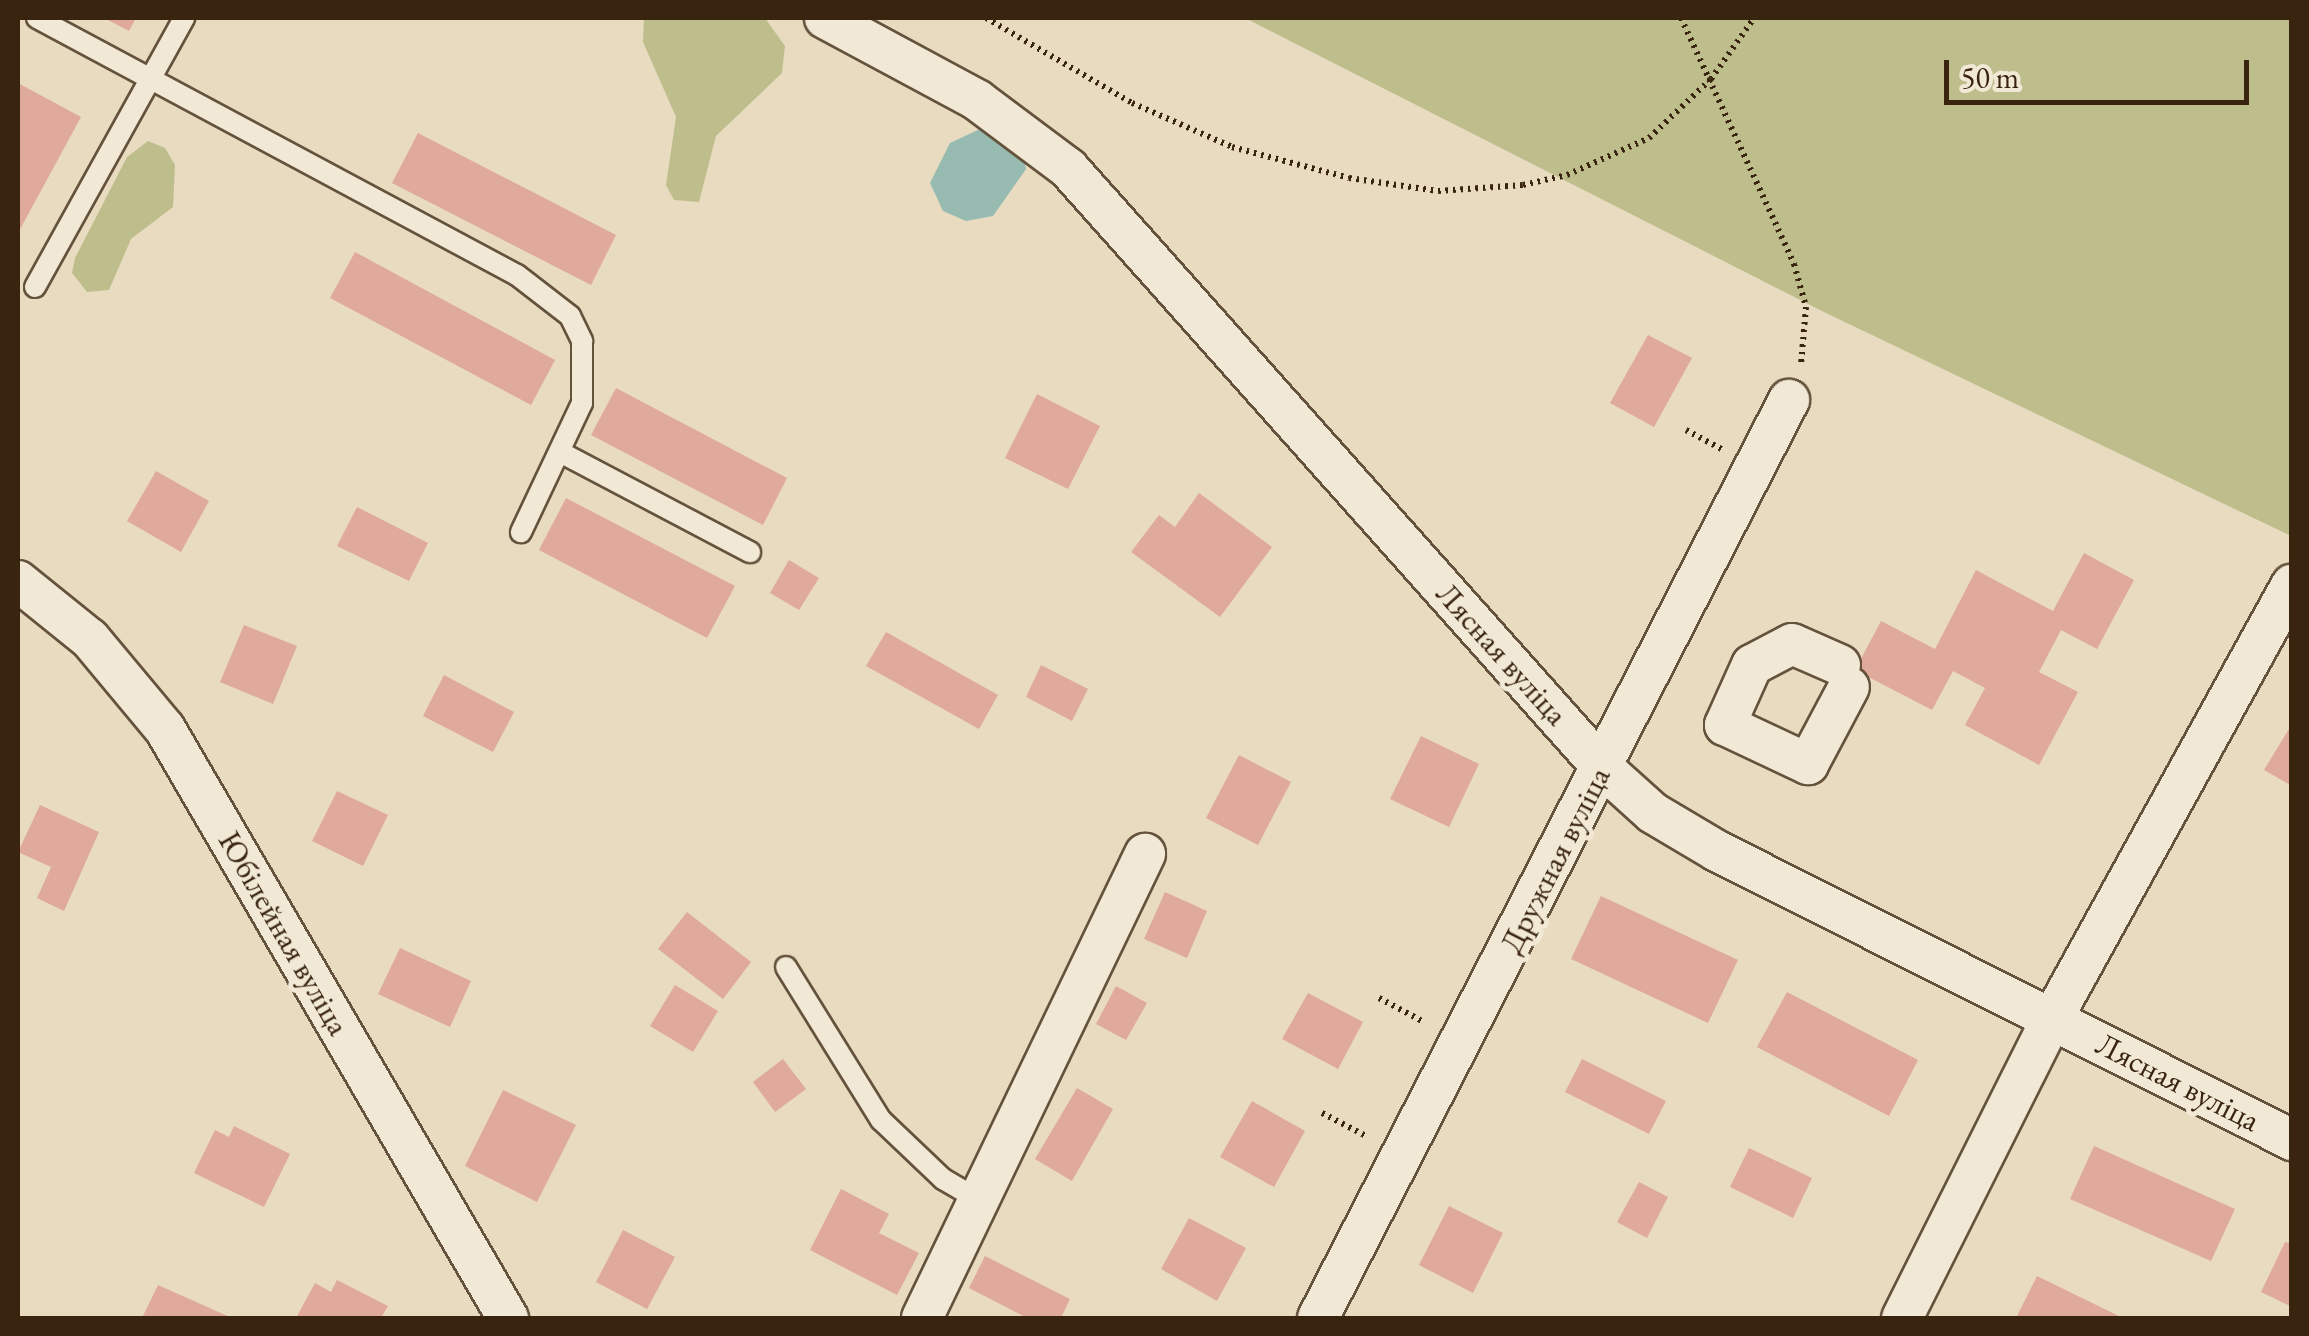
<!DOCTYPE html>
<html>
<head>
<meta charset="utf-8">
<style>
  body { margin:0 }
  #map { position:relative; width:2309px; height:1336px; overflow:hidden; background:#e9dbc0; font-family:"EB Garamond",serif }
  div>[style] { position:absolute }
  .green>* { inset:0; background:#bebe8d }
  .water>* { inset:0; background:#97bbb0 }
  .building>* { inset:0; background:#dfaa99 }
  .path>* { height:6px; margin-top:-3px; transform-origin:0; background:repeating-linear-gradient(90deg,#392410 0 2.5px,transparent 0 7.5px) }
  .roads { filter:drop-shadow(2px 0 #65523c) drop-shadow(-2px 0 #65523c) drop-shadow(0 2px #65523c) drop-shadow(0 -2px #65523c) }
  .lane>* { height:20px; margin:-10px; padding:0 10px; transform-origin:10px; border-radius:10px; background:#f1e8d6 }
  .street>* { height:40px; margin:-20px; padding:0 20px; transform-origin:20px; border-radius:20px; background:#f1e8d6 }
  span { translate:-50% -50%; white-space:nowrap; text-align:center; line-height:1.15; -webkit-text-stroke:10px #f1e8d6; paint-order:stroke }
  .street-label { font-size:32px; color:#392410 }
  .frame { position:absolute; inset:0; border:20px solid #392410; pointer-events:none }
  .scale { position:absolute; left:1944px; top:60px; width:305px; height:45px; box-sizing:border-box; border:5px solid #392410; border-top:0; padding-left:12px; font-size:30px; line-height:35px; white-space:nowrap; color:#392410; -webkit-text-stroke:8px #f1e8d6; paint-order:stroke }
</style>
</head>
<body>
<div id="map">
  <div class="green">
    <i style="clip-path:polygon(644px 18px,765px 18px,785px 46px,782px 73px,716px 136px,699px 202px,674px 200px,666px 185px,676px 117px,643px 42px)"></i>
    <i style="clip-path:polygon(1245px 18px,2291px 18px,2291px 536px,1824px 312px)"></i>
    <i style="clip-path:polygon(148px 141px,165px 148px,175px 165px,173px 207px,131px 239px,109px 290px,87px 292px,72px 273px,75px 258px,127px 157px)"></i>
  </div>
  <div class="water">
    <i style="clip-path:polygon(982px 128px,1024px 158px,1026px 169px,993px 216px,966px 221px,943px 211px,930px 183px,950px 143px)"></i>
  </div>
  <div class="building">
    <i style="clip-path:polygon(104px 18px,136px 18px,129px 31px)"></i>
    <i style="clip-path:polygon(18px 83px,81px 117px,18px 233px)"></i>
    <i style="clip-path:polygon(418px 133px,616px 235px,591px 285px,392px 183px)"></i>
    <i style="clip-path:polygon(355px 252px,555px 360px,531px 405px,330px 298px)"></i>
    <i style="clip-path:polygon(1648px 335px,1692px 358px,1654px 427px,1610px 403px)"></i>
    <i style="clip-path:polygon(616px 388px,787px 478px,763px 525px,591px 435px)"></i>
    <i style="clip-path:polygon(1037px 394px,1100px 426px,1068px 489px,1005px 458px)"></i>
    <i style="clip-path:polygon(156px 471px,209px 501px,181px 552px,127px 521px)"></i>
    <i style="clip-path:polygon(1199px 493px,1272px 547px,1220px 617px,1131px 552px,1159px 515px,1175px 527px)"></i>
    <i style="clip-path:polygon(566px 498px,735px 586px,707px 638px,539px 550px)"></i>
    <i style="clip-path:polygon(357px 507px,428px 543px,409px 581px,337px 546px)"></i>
    <i style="clip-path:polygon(2084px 553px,2134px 580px,2097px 649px,2061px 630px,2039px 672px,2078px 692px,2039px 765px,1965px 725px,1985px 688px,1953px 671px,1932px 710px,1855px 670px,1881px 621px,1935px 649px,1976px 570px,2053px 611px)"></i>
    <i style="clip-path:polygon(789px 560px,819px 578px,799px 610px,770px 593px)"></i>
    <i style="clip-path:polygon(244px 625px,297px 646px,273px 704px,220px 682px)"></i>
    <i style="clip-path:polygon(886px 632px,998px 695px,979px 729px,866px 666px)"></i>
    <i style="clip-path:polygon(1041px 665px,1088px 689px,1072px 721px,1026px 697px)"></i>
    <i style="clip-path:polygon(444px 675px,514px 712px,493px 752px,423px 716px)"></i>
    <i style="clip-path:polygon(2292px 724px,2292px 786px,2264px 770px)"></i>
    <i style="clip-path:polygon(1421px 736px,1479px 764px,1449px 827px,1390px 799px)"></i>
    <i style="clip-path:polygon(1239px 755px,1291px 782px,1258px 845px,1206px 818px)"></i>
    <i style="clip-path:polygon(337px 791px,388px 815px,363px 866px,312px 841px)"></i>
    <i style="clip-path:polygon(40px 805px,99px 832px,64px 911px,37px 898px,51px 867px,18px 852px)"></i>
    <i style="clip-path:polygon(1165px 892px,1207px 911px,1187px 958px,1144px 939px)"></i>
    <i style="clip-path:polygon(1601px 896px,1738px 960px,1708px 1023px,1571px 959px)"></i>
    <i style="clip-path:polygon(687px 912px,751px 962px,723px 999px,658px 949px)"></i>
    <i style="clip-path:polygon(400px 948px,471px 981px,450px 1027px,378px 994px)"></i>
    <i style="clip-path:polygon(675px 985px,718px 1011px,693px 1052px,650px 1026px)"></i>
    <i style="clip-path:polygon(1116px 986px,1147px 1003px,1126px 1040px,1096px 1024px)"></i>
    <i style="clip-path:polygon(1787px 992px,1918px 1060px,1889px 1116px,1757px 1047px)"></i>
    <i style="clip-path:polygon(1308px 993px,1363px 1022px,1338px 1069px,1282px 1039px)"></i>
    <i style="clip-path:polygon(783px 1059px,806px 1089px,775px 1112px,753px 1082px)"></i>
    <i style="clip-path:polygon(1582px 1059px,1666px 1101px,1649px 1134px,1565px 1092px)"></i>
    <i style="clip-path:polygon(1077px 1088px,1113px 1109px,1072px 1181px,1035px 1159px)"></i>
    <i style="clip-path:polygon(503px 1090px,576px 1125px,537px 1202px,465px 1166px)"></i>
    <i style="clip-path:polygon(1252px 1101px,1305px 1131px,1274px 1187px,1220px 1157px)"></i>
    <i style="clip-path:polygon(234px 1126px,290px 1154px,264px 1207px,194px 1173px,215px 1130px,229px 1137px)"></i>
    <i style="clip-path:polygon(2094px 1146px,2235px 1209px,2211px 1261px,2070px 1199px)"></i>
    <i style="clip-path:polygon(1749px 1148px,1812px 1178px,1793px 1218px,1730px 1187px)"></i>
    <i style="clip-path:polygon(1639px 1182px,1668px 1197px,1647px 1238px,1617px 1222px)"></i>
    <i style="clip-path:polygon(841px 1189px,889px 1214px,879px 1233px,919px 1253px,897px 1295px,810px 1250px)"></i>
    <i style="clip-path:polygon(1449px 1206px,1503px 1233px,1473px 1293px,1419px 1265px)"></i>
    <i style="clip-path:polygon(1189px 1218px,1246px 1248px,1217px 1301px,1161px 1269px)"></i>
    <i style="clip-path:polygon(623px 1230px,675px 1257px,647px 1309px,596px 1282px)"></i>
    <i style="clip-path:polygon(2285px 1242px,2292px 1244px,2292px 1307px,2261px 1292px)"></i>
    <i style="clip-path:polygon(985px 1256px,1070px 1299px,1061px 1318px,1027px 1318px,969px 1288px)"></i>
    <i style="clip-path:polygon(2037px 1276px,2123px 1318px,2016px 1318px)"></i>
    <i style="clip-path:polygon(337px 1280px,388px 1306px,381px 1318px,296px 1318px,315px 1283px,331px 1292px)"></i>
    <i style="clip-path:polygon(158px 1285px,232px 1318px,142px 1318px)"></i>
  </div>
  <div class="path">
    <i style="left:986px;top:18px;width:169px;rotate:30.2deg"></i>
    <i style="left:1132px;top:103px;width:109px;rotate:23.7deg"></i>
    <i style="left:1232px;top:147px;width:121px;rotate:14.8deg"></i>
    <i style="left:1349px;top:178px;width:90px;rotate:8.3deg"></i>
    <i style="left:1438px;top:191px;width:85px;rotate:-4deg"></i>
    <i style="left:1523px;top:185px;width:45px;rotate:-12.8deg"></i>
    <i style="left:1567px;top:175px;width:90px;rotate:-24.3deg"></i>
    <i style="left:1649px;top:138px;width:86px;rotate:-43.6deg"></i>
    <i style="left:1711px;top:79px;width:75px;rotate:-54.8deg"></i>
    <i style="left:1681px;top:18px;width:271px;rotate:65.3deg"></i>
    <i style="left:1794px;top:264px;width:45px;rotate:74.4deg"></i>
    <i style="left:1806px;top:307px;width:57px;rotate:95deg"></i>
    <i style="left:1686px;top:430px;width:42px;rotate:28.4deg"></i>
    <i style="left:1379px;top:998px;width:51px;rotate:28.1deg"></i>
    <i style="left:1322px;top:1113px;width:50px;rotate:27.6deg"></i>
  </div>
  <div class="roads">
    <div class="lane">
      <i style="left:37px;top:18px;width:544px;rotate:28.17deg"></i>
      <i style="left:517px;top:275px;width:67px;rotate:37.7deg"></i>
      <i style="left:570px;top:316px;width:28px;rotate:64deg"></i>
      <i style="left:582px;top:341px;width:62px;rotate:90deg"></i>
      <i style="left:582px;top:403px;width:143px;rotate:115.3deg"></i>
      <i style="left:35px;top:287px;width:308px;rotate:-61deg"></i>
      <i style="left:560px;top:452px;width:215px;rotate:27.8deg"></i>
      <i style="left:786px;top:967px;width:180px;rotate:58.2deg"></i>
      <i style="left:881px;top:1120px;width:86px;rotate:43.6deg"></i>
      <i style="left:943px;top:1179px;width:42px;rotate:30.3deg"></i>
    </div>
    <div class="street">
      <i style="left:825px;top:18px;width:173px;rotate:28.3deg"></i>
      <i style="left:977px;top:100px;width:114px;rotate:36.8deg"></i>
      <i style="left:1068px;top:168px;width:804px;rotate:48.28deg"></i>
      <i style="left:1603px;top:768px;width:67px;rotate:42deg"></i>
      <i style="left:1653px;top:813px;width:74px;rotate:30.7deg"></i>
      <i style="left:1717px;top:851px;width:644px;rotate:26.68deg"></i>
      <i style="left:18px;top:581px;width:92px;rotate:38.9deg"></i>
      <i style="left:90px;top:639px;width:117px;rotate:50.2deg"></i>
      <i style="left:165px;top:729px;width:682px;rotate:59.79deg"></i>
      <i style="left:1840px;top:665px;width:52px;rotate:-156.4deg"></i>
      <i style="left:1792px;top:644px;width:45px;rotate:152.3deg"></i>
      <i style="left:1752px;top:665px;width:66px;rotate:114.2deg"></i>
      <i style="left:1725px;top:725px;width:92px;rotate:25.2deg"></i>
      <i style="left:1808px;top:764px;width:87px;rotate:-62deg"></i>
      <i style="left:922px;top:1318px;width:515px;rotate:-64.33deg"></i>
      <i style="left:1318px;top:1318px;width:1032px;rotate:-62.84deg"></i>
      <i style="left:1902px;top:1318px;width:335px;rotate:-63.4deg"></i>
      <i style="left:2052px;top:1019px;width:496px;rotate:-61.1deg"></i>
    </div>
  </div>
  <div class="street-label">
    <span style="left:1502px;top:654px;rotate:48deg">Лясная вуліца</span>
    <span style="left:1555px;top:860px;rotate:-63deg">Дружная вуліца</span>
    <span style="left:284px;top:933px;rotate:60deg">Юбілейная вуліца</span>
    <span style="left:2178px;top:1082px;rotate:27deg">Лясная вуліца</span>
  </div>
  <div class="frame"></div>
  <div class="scale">50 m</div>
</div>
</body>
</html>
